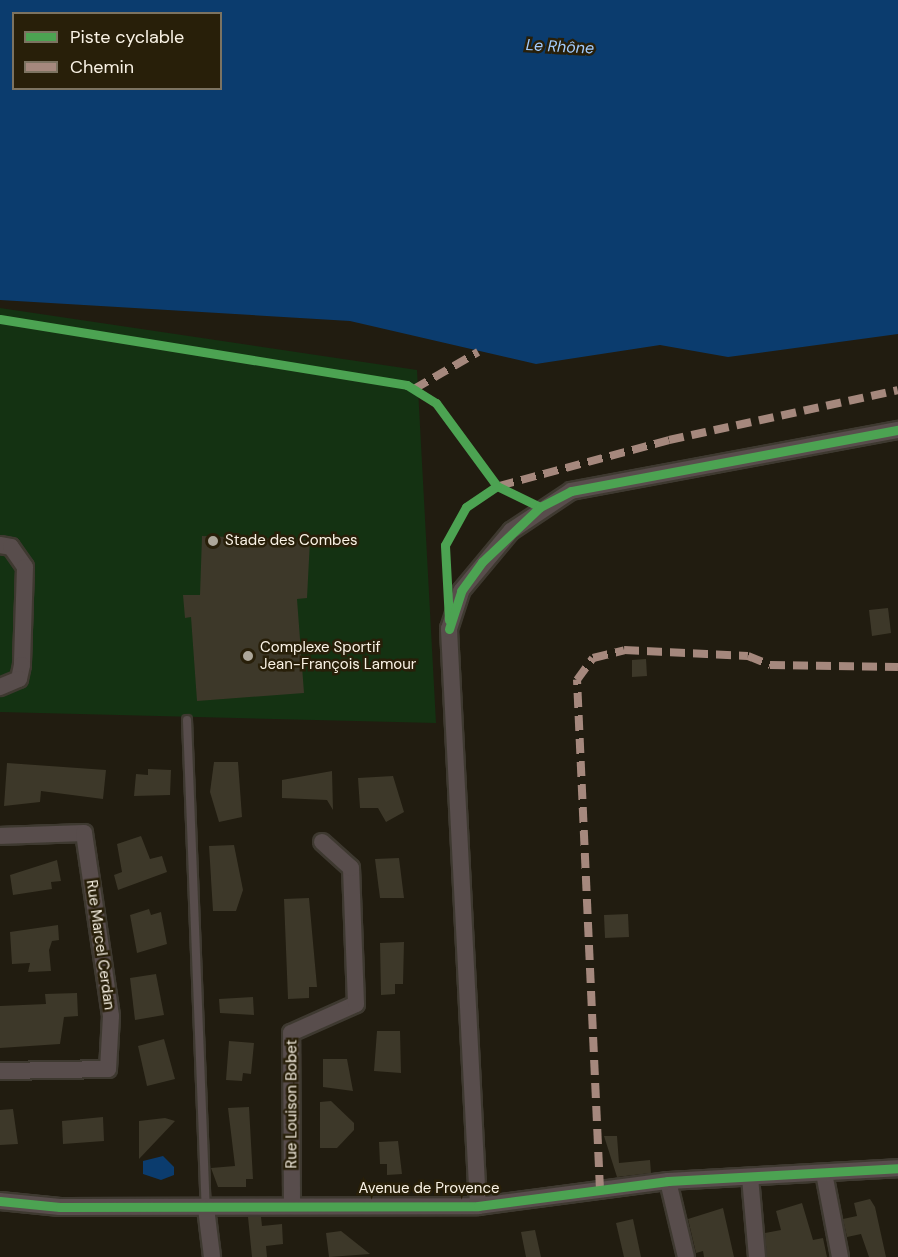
<!DOCTYPE html>
<html>
<head>
<meta charset="utf-8">
<style>
  body { margin:0 }
  #map { position:relative; width:898px; height:1257px; overflow:hidden; background:#211c10; font-family:"DM Sans",sans-serif }
  div>[style] { position:absolute }
  .green>* { inset:0; background:#143212 }
  .water>* { inset:0; background:#0b3c6e }
  .building>* { inset:0; background:#3d3829 }
  .roads { filter:drop-shadow(2px 0 #3e3930) drop-shadow(-2px 0 #3e3930) drop-shadow(0 2px #3e3930) drop-shadow(0 -2px #3e3930) }
  .lane>* { height:8px; margin:-4px; padding:0 4px; transform-origin:4px; border-radius:4px; background:#584d4c }
  .street>* { height:16px; margin:-8px; padding:0 8px; transform-origin:8px; border-radius:8px; background:#584d4c }
  .quiet>* { height:8px; margin-top:-4px; transform-origin:0; background:repeating-linear-gradient(90deg,#a5887d 0 15px,transparent 0 23px) }
  .cycleway>* { height:9px; margin:-4.5px; padding:0 4.5px; transform-origin:4.5px; border-radius:4.5px; background:#4ca352 }
  .dots>* { width:16px; height:16px; translate:-50% -50%; box-sizing:border-box; border:3px solid #281f09; border-radius:50% }
  span { translate:-50% -50%; white-space:nowrap; text-align:center; line-height:1.15; -webkit-text-stroke:5px #281f09; paint-order:stroke }
  .poi-label { font-size:15px; color:#f9f2e5 }
  .left { translate:0 -50%; text-align:left }
  .street-label { font-size:15px; color:#f9f2e5 }
  .water-label { font-size:16px; color:#a3ccfe; font-style:italic }
  .legend { position:absolute; left:12px; top:12px; width:210px; height:78px; box-sizing:border-box; background:#281f09; border:2px solid #7c7361; margin:0; padding:8px 10px; list-style:none; font-size:18px; color:#f9f2e5 }
  .legend li { display:flex; align-items:center; gap:12px; height:30px }
  .legend b { width:30px; border:2px solid #7c7361 }
</style>
</head>
<body>
<div id="map">
  <div class="green">
    <i style="clip-path:polygon(0 308px,417px 370px,436px 723px,0 712px)"></i>
  </div>
  <div class="water">
    <i style="clip-path:polygon(evenodd,0 0,898px 0,898px 334px,728px 357px,660px 345px,536px 364px,350px 321px,0 300px,0 0,14px 14px,220px 14px,220px 88px,14px 88px,14px 14px)"></i>
    <i style="clip-path:polygon(163px 1156px,174px 1167px,174px 1175px,161px 1180px,143px 1174px,143px 1161px)"></i>
  </div>
  <div class="building">
    <i style="clip-path:polygon(202px 536px,310px 540px,307px 598px,297px 599px,304px 693px,197px 701px,191px 617px,185px 618px,183px 595px,200px 595px)"></i>
    <i style="clip-path:polygon(888px 608px,891px 633px,872px 636px,869px 610px)"></i>
    <i style="clip-path:polygon(646px 659px,647px 676px,632px 677px,632px 660px)"></i>
    <i style="clip-path:polygon(214px 762px,238px 762px,242px 817px,219px 822px,210px 792px)"></i>
    <i style="clip-path:polygon(7px 763px,106px 770px,103px 799px,41px 791px,40px 802px,4px 806px)"></i>
    <i style="clip-path:polygon(148px 769px,171px 770px,170px 795px,134px 796px,136px 774px,148px 775px)"></i>
    <i style="clip-path:polygon(332px 771px,333px 810px,327px 800px,282px 798px,282px 780px)"></i>
    <i style="clip-path:polygon(393px 776px,404px 812px,386px 822px,378px 808px,360px 808px,358px 778px)"></i>
    <i style="clip-path:polygon(141px 836px,150px 859px,162px 856px,167px 872px,118px 890px,114px 875px,122px 872px,117px 844px)"></i>
    <i style="clip-path:polygon(234px 845px,243px 890px,236px 911px,213px 911px,209px 846px)"></i>
    <i style="clip-path:polygon(399px 858px,404px 898px,380px 898px,375px 859px)"></i>
    <i style="clip-path:polygon(57px 860px,61px 881px,51px 882px,52px 889px,13px 895px,10px 875px)"></i>
    <i style="clip-path:polygon(309px 898px,317px 987px,309px 987px,309px 998px,288px 999px,284px 899px)"></i>
    <i style="clip-path:polygon(149px 909px,151px 915px,161px 912px,167px 944px,137px 953px,130px 915px)"></i>
    <i style="clip-path:polygon(628px 914px,629px 937px,605px 938px,604px 915px)"></i>
    <i style="clip-path:polygon(58px 925px,59px 940px,52px 941px,49px 950px,51px 971px,28px 972px,30px 963px,12px 964px,10px 932px)"></i>
    <i style="clip-path:polygon(404px 942px,403px 984px,395px 984px,395px 994px,381px 995px,380px 943px)"></i>
    <i style="clip-path:polygon(156px 974px,164px 1015px,135px 1020px,130px 978px)"></i>
    <i style="clip-path:polygon(77px 993px,78px 1016px,64px 1017px,60px 1044px,0 1048px,0 1006px,46px 1004px,45px 994px)"></i>
    <i style="clip-path:polygon(253px 997px,254px 1015px,220px 1013px,219px 999px)"></i>
    <i style="clip-path:polygon(377px 1031px,400px 1031px,401px 1073px,374px 1071px)"></i>
    <i style="clip-path:polygon(164px 1039px,175px 1079px,147px 1086px,138px 1046px)"></i>
    <i style="clip-path:polygon(229px 1041px,254px 1043px,251px 1074px,243px 1073px,242px 1081px,226px 1080px)"></i>
    <i style="clip-path:polygon(323px 1059px,347px 1059px,353px 1091px,323px 1087px)"></i>
    <i style="clip-path:polygon(331px 1101px,354px 1123px,354px 1130px,337px 1148px,320px 1148px,320px 1102px)"></i>
    <i style="clip-path:polygon(249px 1107px,253px 1179px,246px 1179px,246px 1187px,218px 1187px,211px 1168px,235px 1166px,228px 1108px)"></i>
    <i style="clip-path:polygon(13px 1109px,18px 1144px,0 1145px,0 1110px)"></i>
    <i style="clip-path:polygon(103px 1117px,104px 1141px,63px 1144px,62px 1121px)"></i>
    <i style="clip-path:polygon(165px 1118px,175px 1121px,139px 1159px,139px 1121px)"></i>
    <i style="clip-path:polygon(604px 1136px,617px 1136px,619px 1163px,650px 1160px,651px 1173px,617px 1177px)"></i>
    <i style="clip-path:polygon(398px 1141px,402px 1174px,387px 1175px,387px 1164px,380px 1164px,379px 1142px)"></i>
    <i style="clip-path:polygon(870px 1199px,875px 1207px,886px 1257px,869px 1257px,861px 1234px,847px 1237px,843px 1219px,857px 1216px,854px 1203px)"></i>
    <i style="clip-path:polygon(802px 1203px,813px 1240px,823px 1238px,827px 1257px,767px 1257px,765px 1233px,781px 1230px,776px 1211px)"></i>
    <i style="clip-path:polygon(723px 1208px,734px 1257px,704px 1257px,703px 1251px,696px 1253px,688px 1219px)"></i>
    <i style="clip-path:polygon(248px 1217px,261px 1217px,262px 1226px,282px 1224px,283px 1244px,266px 1246px,267px 1257px,252px 1257px)"></i>
    <i style="clip-path:polygon(633px 1219px,641px 1257px,624px 1257px,616px 1223px)"></i>
    <i style="clip-path:polygon(535px 1230px,541px 1257px,526px 1257px,521px 1232px)"></i>
    <i style="clip-path:polygon(341px 1231px,370px 1254px,329px 1257px,326px 1233px)"></i>
  </div>
  <div class="roads">
    <div class="lane">
      <i style="left:187px;top:720px;width:488px;rotate:87.8deg"></i>
    </div>
    <div class="street">
      <i style="left:0;top:545px;width:11px;rotate:10deg"></i>
      <i style="left:11px;top:547px;width:24px;rotate:55deg"></i>
      <i style="left:25px;top:567px;width:98px;rotate:91.8deg"></i>
      <i style="left:22px;top:665px;width:14px;rotate:102deg"></i>
      <i style="left:19px;top:679px;width:21px;rotate:157deg"></i>
      <i style="left:0;top:836px;width:84px;rotate:-2deg"></i>
      <i style="left:84px;top:833px;width:185px;rotate:81.6deg"></i>
      <i style="left:111px;top:1016px;width:53px;rotate:93.2deg"></i>
      <i style="left:108px;top:1069px;width:108px;rotate:178.9deg"></i>
      <i style="left:824px;top:1173px;width:86px;rotate:79.2deg"></i>
      <i style="left:750px;top:1177px;width:80px;rotate:85deg"></i>
      <i style="left:668px;top:1181px;width:78px;rotate:76.7deg"></i>
      <i style="left:0;top:1201px;width:60px;rotate:5.7deg"></i>
      <i style="left:60px;top:1207px;width:418px;rotate:-0.1deg"></i>
      <i style="left:478px;top:1206px;width:192px;rotate:-7.5deg"></i>
      <i style="left:668px;top:1181px;width:230px;rotate:-3.2deg"></i>
      <i style="left:292px;top:1203px;width:170px;rotate:-90.3deg"></i>
      <i style="left:291px;top:1033px;width:71px;rotate:-24deg"></i>
      <i style="left:356px;top:1004px;width:136px;rotate:-92.1deg"></i>
      <i style="left:351px;top:868px;width:39px;rotate:-138deg"></i>
      <i style="left:478px;top:1206px;width:578px;rotate:-92.88deg"></i>
      <i style="left:449px;top:629px;width:40px;rotate:-72deg"></i>
      <i style="left:461px;top:591px;width:78px;rotate:-50.2deg"></i>
      <i style="left:511px;top:531px;width:72px;rotate:-33.7deg"></i>
      <i style="left:571px;top:491px;width:333px;rotate:-10.6deg"></i>
      <i style="left:206px;top:1208px;width:49px;rotate:83deg"></i>
    </div>
  </div>
  <div class="quiet">
    <i style="left:414px;top:389px;width:74px;rotate:-30deg"></i>
    <i style="left:499px;top:486px;width:176px;rotate:-15.1deg"></i>
    <i style="left:669px;top:440px;width:234px;rotate:-12.3deg"></i>
    <i style="left:600px;top:1190px;width:511px;rotate:-92.58deg"></i>
    <i style="left:577px;top:680px;width:27px;rotate:-54deg"></i>
    <i style="left:593px;top:658px;width:32px;rotate:-14deg"></i>
    <i style="left:624px;top:650px;width:124px;rotate:2.8deg"></i>
    <i style="left:748px;top:656px;width:24px;rotate:22deg"></i>
    <i style="left:770px;top:665px;width:128px;rotate:0.9deg"></i>
  </div>
  <div class="cycleway">
    <i style="left:0;top:319px;width:412px;rotate:9.2deg"></i>
    <i style="left:407px;top:385px;width:34px;rotate:32deg"></i>
    <i style="left:436px;top:403px;width:103px;rotate:53.7deg"></i>
    <i style="left:497px;top:486px;width:48px;rotate:26deg"></i>
    <i style="left:449px;top:620px;width:75px;rotate:-93.1deg"></i>
    <i style="left:445px;top:545px;width:43px;rotate:-61.1deg"></i>
    <i style="left:466px;top:507px;width:37px;rotate:-34deg"></i>
    <i style="left:449px;top:629px;width:40px;rotate:-72deg"></i>
    <i style="left:461px;top:591px;width:36px;rotate:-54deg"></i>
    <i style="left:482px;top:562px;width:80px;rotate:-43.5deg"></i>
    <i style="left:540px;top:507px;width:35px;rotate:-27deg"></i>
    <i style="left:571px;top:491px;width:333px;rotate:-10.6deg"></i>
    <i style="left:0;top:1201px;width:60px;rotate:5.7deg"></i>
    <i style="left:60px;top:1207px;width:418px;rotate:-0.1deg"></i>
    <i style="left:478px;top:1206px;width:192px;rotate:-7.5deg"></i>
    <i style="left:668px;top:1181px;width:230px;rotate:-3.2deg"></i>
  </div>
  <div class="dots">
    <i style="left:213px;top:541px;background:#ada79a"></i>
    <i style="left:248px;top:656px;background:#ada79a"></i>
  </div>
  <div class="poi-label">
    <span class="left" style="left:225px;top:541px">Stade des Combes</span>
    <span class="left" style="left:260px;top:656px">Complexe Sportif<br>Jean-François Lamour</span>
  </div>
  <div class="street-label">
    <span style="left:100px;top:945px;rotate:82deg">Rue Marcel Cerdan</span>
    <span style="left:292px;top:1104px;rotate:-90deg">Rue Louison Bobet</span>
    <span style="left:429px;top:1189px">Avenue de Provence</span>
  </div>
  <div class="water-label">
    <span style="left:560px;top:47px;rotate:3deg">Le Rhône</span>
  </div>
  <ul class="legend">
  <li><b style="height:8px;background:#4ca352"></b>Piste cyclable</li>
  <li><b style="height:8px;background:#a5887d"></b>Chemin</li>
  </ul>
</div>
</body>
</html>
